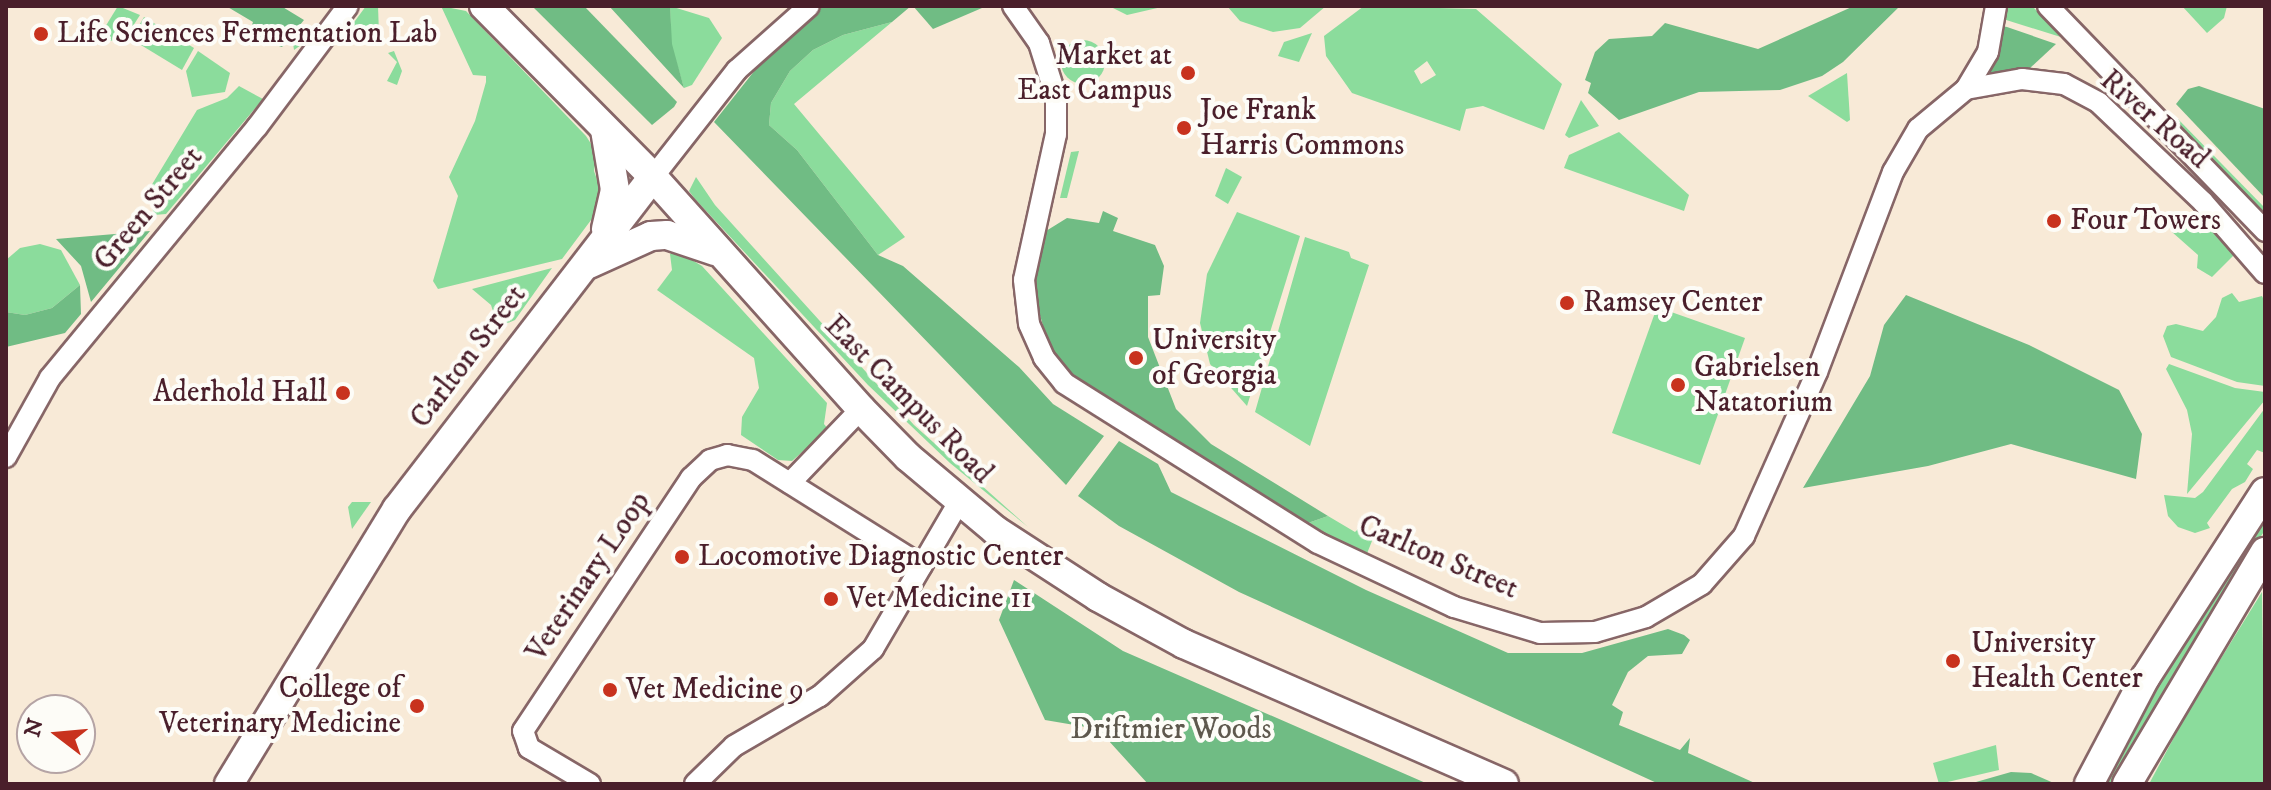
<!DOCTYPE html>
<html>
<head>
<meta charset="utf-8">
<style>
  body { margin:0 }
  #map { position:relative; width:2271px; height:790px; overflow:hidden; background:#f8ead7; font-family:"IM FELL DW Pica",serif }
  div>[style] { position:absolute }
  .green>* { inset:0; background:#8bdc9c }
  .round { border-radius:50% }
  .forest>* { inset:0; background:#70bc84 }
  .roads { filter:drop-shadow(2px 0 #876667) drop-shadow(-2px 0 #876667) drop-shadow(0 2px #876667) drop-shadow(0 -2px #876667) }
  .street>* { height:20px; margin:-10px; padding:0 10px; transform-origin:10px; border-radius:10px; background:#fff }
  .secondary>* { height:28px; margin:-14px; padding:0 14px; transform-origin:14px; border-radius:14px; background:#fff }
  .dots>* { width:22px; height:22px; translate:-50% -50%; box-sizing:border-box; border:4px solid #fdfcf7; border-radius:50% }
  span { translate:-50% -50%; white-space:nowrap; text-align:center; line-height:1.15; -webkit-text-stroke:8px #fdfcf7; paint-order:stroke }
  .poi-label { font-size:30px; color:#4a1f2b }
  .left { translate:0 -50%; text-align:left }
  .right { translate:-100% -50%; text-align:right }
  .street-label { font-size:30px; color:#4a1f2b }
  .park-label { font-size:30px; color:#5e584d }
  .frame { position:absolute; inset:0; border:8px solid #4a1f2b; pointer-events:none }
  .north { position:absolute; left:16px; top:694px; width:80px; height:80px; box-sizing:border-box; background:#fdfcf7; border:2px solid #b5a4a5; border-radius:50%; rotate:286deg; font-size:22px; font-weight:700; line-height:32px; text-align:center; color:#4a1f2b }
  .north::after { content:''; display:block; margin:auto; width:28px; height:36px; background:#c8321e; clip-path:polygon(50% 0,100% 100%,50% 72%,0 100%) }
</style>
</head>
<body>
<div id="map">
  <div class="green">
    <i style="clip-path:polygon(118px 6px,140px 15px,126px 37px,94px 45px)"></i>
    <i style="clip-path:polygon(366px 6px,378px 6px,379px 34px,370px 45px,356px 40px,352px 25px)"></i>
    <i style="clip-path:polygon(441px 6px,466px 11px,586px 136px,597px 153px,594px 171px,601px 191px,594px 216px,562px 259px,438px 289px,433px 281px,458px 196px,449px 177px,475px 121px,486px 82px,486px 76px,473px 75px)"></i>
    <i style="clip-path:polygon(670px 6px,709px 18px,722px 38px,692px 85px,684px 88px,671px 44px)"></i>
    <i style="clip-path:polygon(1109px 6px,1166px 6px,1127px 15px)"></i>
    <i style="clip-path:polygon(1227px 6px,1326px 6px,1300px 28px,1273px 32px,1240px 21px)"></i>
    <i style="clip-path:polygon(evenodd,1364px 6px,1476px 9px,1562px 84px,1544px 130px,1483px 106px,1466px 109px,1460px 131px,1352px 93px,1326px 56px,1324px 36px,1364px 6px,1427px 61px,1436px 75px,1421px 84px,1414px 71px,1427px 61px)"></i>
    <i style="clip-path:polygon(2003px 6px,2032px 6px,2064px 38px,2003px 19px)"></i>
    <i style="clip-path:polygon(2182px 6px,2227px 6px,2224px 18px,2207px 33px)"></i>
    <i style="clip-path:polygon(144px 17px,194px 48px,182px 70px,131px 39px)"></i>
    <i style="clip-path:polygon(892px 22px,794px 104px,905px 237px,878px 255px,797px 150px,769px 125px,771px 103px,790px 71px,813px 50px,843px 35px)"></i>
    <i style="clip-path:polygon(309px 25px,311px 38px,294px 50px,293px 43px)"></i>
    <i style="clip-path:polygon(1312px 33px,1299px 62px,1278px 56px,1284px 42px)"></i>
    <i class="round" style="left:1061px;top:40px;width:44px;height:44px"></i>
    <i style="clip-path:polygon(198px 51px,230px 73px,225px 92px,192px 97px,186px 71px)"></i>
    <i style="clip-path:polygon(394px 51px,402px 71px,397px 85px,387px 81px,397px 62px,388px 53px)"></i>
    <i style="clip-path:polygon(1847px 73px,1850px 120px,1847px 122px,1808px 96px)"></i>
    <i style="clip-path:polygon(239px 86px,263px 99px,166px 214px,154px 215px,148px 191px,197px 110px,227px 98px)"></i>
    <i style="clip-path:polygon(1581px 100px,1599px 126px,1569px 138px,1565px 135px)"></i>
    <i style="clip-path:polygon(2175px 116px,2265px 208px,2265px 214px,2177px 123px)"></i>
    <i style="clip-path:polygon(1619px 132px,1689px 195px,1684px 211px,1564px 168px,1569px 155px)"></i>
    <i style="clip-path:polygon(1079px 151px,1067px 198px,1060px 198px,1071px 152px)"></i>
    <i style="clip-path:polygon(1226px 168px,1242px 177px,1228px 204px,1215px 196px)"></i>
    <i style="clip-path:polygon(696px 177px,715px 205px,914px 425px,1028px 527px,950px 463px,868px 385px,695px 199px,689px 191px)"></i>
    <i style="clip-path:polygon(1237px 212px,1300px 236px,1247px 406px,1210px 364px,1200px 323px,1207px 274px)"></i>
    <i style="clip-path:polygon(2168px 212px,2202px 220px,2234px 255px,2212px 277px,2197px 268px,2198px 255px,2172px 232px)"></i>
    <i style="clip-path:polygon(1305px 237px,1349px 252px,1351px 258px,1369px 265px,1310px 446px,1255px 412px)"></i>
    <i style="clip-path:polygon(40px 244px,61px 250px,80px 285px,52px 308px,25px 315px,6px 312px,6px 260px,20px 248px)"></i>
    <i style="clip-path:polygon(675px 250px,702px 266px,827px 403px,824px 424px,828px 429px,792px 461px,778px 460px,741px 435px,742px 417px,759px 388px,754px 358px,657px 290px,672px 270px,670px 254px)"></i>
    <i style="clip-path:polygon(552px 268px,515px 320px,498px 327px,491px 305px,472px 289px)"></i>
    <i style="clip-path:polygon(2232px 293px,2239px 302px,2262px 296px,2265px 302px,2265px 386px,2237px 382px,2171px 357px,2163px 336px,2167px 326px,2176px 324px,2203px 331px,2216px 317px,2222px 298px)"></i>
    <i style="clip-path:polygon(1657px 307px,1745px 338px,1700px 465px,1612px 433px)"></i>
    <i style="clip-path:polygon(2169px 364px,2235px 388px,2265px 392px,2265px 400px,2187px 494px,2192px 434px,2187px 410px,2166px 369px)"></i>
    <i style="clip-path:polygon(2265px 408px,2265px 453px,2257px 450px,2247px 464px,2253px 469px,2245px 482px,2232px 489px,2207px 523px,2210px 528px,2195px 533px,2178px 527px,2168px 516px,2164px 495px,2195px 498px,2203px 492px)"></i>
    <i style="clip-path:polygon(352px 502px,371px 502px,352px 529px,348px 507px)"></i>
    <i style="clip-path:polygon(2265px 512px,2265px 530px,2205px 622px,2115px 784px,2101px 784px,2148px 695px)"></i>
    <i style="clip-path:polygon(1328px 516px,1355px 532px,1365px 522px,1372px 541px,1366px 556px,1308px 523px)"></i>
    <i style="clip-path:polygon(2262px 592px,2265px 784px,2149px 784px,2186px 715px)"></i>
    <i style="clip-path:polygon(1996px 745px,1999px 770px,1939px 784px,1933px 763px)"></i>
  </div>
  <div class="forest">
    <i style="clip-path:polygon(226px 6px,281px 6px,304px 20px,282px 47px,248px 36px,253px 22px)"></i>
    <i style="clip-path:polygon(532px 6px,584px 6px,677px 102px,674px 107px,652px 125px)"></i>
    <i style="clip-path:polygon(609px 6px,670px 6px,672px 44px,684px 88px)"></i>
    <i style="clip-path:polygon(823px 6px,911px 6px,892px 22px,843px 35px,813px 50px,790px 71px,771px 103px,769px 125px,797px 150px,878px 255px,903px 266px,1019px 367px,1053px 404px,1104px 436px,1066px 485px,714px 122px,767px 55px)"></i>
    <i style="clip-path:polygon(913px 6px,980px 6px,982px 8px,933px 29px)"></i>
    <i style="clip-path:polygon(1854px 6px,1900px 6px,1843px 62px,1822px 76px,1780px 90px,1699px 92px,1619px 120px,1588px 93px,1591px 83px,1585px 80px,1595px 52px,1609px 39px,1652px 36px,1665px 23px,1758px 49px)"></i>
    <i style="clip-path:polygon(2002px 26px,2007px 27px,2056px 44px,2029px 69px,1987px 73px)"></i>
    <i style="clip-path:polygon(2199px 86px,2265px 109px,2265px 198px,2176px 104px,2188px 89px)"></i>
    <i style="clip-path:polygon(1103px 211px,1118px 218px,1113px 231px,1155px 245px,1164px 266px,1160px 295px,1148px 296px,1148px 337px,1176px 409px,1211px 444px,1328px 516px,1308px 523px,1075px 380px,1062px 366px,1049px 346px,1034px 295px,1042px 241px,1046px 231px,1067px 218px,1099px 223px)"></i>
    <i style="clip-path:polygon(150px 231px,91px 302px,81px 266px,56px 239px)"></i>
    <i style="clip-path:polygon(80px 285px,81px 314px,65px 333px,6px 347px,6px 312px,25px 315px,52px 308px)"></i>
    <i style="clip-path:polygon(1906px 295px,2029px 345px,2119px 390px,2142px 434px,2136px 479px,2011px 444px,1928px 466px,1803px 488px,1870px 376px,1884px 325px)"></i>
    <i style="clip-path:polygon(1119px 441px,1158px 464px,1171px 492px,1366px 590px,1508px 653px,1582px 653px,1668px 629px,1684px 635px,1690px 640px,1682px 654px,1648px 656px,1628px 672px,1612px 705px,1623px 712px,1619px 725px,1680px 750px,1690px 738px,1688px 753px,1757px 784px,1659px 784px,1239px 592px,1119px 526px,1078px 496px)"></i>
    <i style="clip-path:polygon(1014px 580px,1123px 651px,1428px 784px,1148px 784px,1098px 729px,1045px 720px,999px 620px)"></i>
    <i style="clip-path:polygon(2011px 772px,2031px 773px,2056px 784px,1969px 784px)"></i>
  </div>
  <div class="roads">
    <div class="street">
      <i style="left:1013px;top:6px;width:45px;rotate:54.9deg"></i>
      <i style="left:1039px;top:43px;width:57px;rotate:72.5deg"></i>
      <i style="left:1056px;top:97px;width:37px;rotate:90deg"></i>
      <i style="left:1056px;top:134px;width:149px;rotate:102.4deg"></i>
      <i style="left:1024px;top:280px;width:44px;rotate:83.5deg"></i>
      <i style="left:1029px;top:324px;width:37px;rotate:66deg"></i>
      <i style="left:1044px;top:358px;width:32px;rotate:51deg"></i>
      <i style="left:1064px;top:383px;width:300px;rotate:32.2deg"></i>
      <i style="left:1318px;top:543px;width:150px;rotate:25.2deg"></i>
      <i style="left:1454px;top:607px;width:90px;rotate:16.8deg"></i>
      <i style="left:1540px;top:633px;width:55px;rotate:-1deg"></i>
      <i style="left:1595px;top:632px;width:53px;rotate:-16.4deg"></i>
      <i style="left:1646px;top:617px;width:65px;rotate:-30.5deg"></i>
      <i style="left:1702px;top:584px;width:64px;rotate:-48.8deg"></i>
      <i style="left:1744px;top:536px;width:180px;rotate:-66deg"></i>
      <i style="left:1817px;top:372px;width:214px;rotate:-69.2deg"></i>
      <i style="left:1893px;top:172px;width:50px;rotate:-59.8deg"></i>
      <i style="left:1918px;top:129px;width:62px;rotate:-39.8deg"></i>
      <i style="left:1966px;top:89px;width:43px;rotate:-59.3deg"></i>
      <i style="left:1988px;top:52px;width:47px;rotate:-80.1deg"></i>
      <i style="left:2048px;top:6px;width:313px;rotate:46deg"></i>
      <i style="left:1966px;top:89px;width:57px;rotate:-10.1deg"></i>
      <i style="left:2022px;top:79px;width:42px;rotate:6.8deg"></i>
      <i style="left:2064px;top:84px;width:40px;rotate:28deg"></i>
      <i style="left:2099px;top:103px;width:144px;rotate:43.6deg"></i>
      <i style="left:2203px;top:202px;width:94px;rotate:48.9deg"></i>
      <i style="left:653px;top:177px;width:136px;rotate:-51.9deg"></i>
      <i style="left:737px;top:70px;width:96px;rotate:-41.6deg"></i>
      <i style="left:6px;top:457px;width:90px;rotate:-60.9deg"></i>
      <i style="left:50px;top:378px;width:325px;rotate:-50.5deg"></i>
      <i style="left:257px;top:127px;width:151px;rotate:-53.1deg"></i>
      <i style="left:790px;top:483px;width:103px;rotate:-46.2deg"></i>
      <i style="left:590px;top:784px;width:71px;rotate:-149.5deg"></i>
      <i style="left:529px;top:748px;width:18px;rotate:-109deg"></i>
      <i style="left:523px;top:731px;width:304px;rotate:-56.4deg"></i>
      <i style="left:691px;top:478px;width:26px;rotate:-43deg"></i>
      <i style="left:710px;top:460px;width:18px;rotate:-16deg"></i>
      <i style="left:727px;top:455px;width:26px;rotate:11deg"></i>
      <i style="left:753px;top:460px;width:199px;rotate:32.1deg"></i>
      <i style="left:695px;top:784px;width:54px;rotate:-44.3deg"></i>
      <i style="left:734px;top:746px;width:99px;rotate:-30.2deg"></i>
      <i style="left:820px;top:696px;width:71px;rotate:-41.6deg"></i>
      <i style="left:873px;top:649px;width:170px;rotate:-59.7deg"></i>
    </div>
    <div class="secondary">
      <i style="left:484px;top:6px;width:240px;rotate:45.3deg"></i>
      <i style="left:653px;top:177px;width:312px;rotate:48.1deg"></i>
      <i style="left:861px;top:409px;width:67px;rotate:45.6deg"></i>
      <i style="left:908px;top:457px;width:114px;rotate:40deg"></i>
      <i style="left:995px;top:530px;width:123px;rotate:33deg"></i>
      <i style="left:1098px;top:597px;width:98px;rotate:28.7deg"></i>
      <i style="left:1184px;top:644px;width:349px;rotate:23.6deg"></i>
      <i style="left:605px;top:130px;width:61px;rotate:80.5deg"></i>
      <i style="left:615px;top:190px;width:40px;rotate:103deg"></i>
      <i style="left:589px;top:264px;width:68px;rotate:-24.3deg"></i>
      <i style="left:651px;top:236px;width:16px;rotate:-4deg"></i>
      <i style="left:667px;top:235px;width:51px;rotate:18.4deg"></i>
      <i style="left:229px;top:784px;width:322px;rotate:-58.6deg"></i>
      <i style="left:397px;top:509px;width:419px;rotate:-52.4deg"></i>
      <i style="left:2089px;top:784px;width:120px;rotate:-62.2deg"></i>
      <i style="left:2145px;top:678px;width:221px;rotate:-57.2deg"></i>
      <i style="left:2127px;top:784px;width:270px;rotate:-59.3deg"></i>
    </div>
  </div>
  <div class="dots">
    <i style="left:41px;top:34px;background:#c8321e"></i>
    <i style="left:1188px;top:73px;background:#c8321e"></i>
    <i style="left:1184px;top:128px;background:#c8321e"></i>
    <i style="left:2054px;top:221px;background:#c8321e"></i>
    <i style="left:1567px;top:303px;background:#c8321e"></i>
    <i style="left:1136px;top:358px;background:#c8321e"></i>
    <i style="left:1678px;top:385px;background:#c8321e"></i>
    <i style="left:343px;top:393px;background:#c8321e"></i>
    <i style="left:682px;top:557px;background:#c8321e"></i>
    <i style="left:831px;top:599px;background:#c8321e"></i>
    <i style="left:1953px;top:661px;background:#c8321e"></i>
    <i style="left:610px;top:690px;background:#c8321e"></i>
    <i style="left:417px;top:706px;background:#c8321e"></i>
  </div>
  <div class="poi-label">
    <span class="left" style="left:57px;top:34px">Life Sciences Fermentation Lab</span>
    <span class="right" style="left:1172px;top:73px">Market at<br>East Campus</span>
    <span class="left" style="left:1200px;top:128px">Joe Frank<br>Harris Commons</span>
    <span class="left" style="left:2070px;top:221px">Four Towers</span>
    <span class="left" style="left:1583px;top:303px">Ramsey Center</span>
    <span class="left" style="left:1152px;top:358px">University<br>of Georgia</span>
    <span class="left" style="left:1694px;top:385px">Gabrielsen<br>Natatorium</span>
    <span class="right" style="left:327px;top:393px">Aderhold Hall</span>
    <span class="left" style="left:698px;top:557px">Locomotive Diagnostic Center</span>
    <span class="left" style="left:847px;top:599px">Vet Medicine 11</span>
    <span class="left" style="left:1971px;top:661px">University<br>Health Center</span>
    <span class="right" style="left:401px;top:706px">College of<br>Veterinary Medicine</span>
    <span class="left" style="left:626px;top:690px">Vet Medicine 9</span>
  </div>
  <div class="street-label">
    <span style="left:2154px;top:120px;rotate:41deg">River Road</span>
    <span style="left:149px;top:209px;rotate:-50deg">Green Street</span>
    <span style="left:469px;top:357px;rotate:-53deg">Carlton Street</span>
    <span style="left:908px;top:400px;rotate:45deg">East Campus Road</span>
    <span style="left:1438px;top:558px;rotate:23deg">Carlton Street</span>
    <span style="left:589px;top:577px;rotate:-56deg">Veterinary Loop</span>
  </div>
  <div class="park-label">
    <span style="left:1171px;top:730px">Driftmier Woods</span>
  </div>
  <div class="frame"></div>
  <div class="north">N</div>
</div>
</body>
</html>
